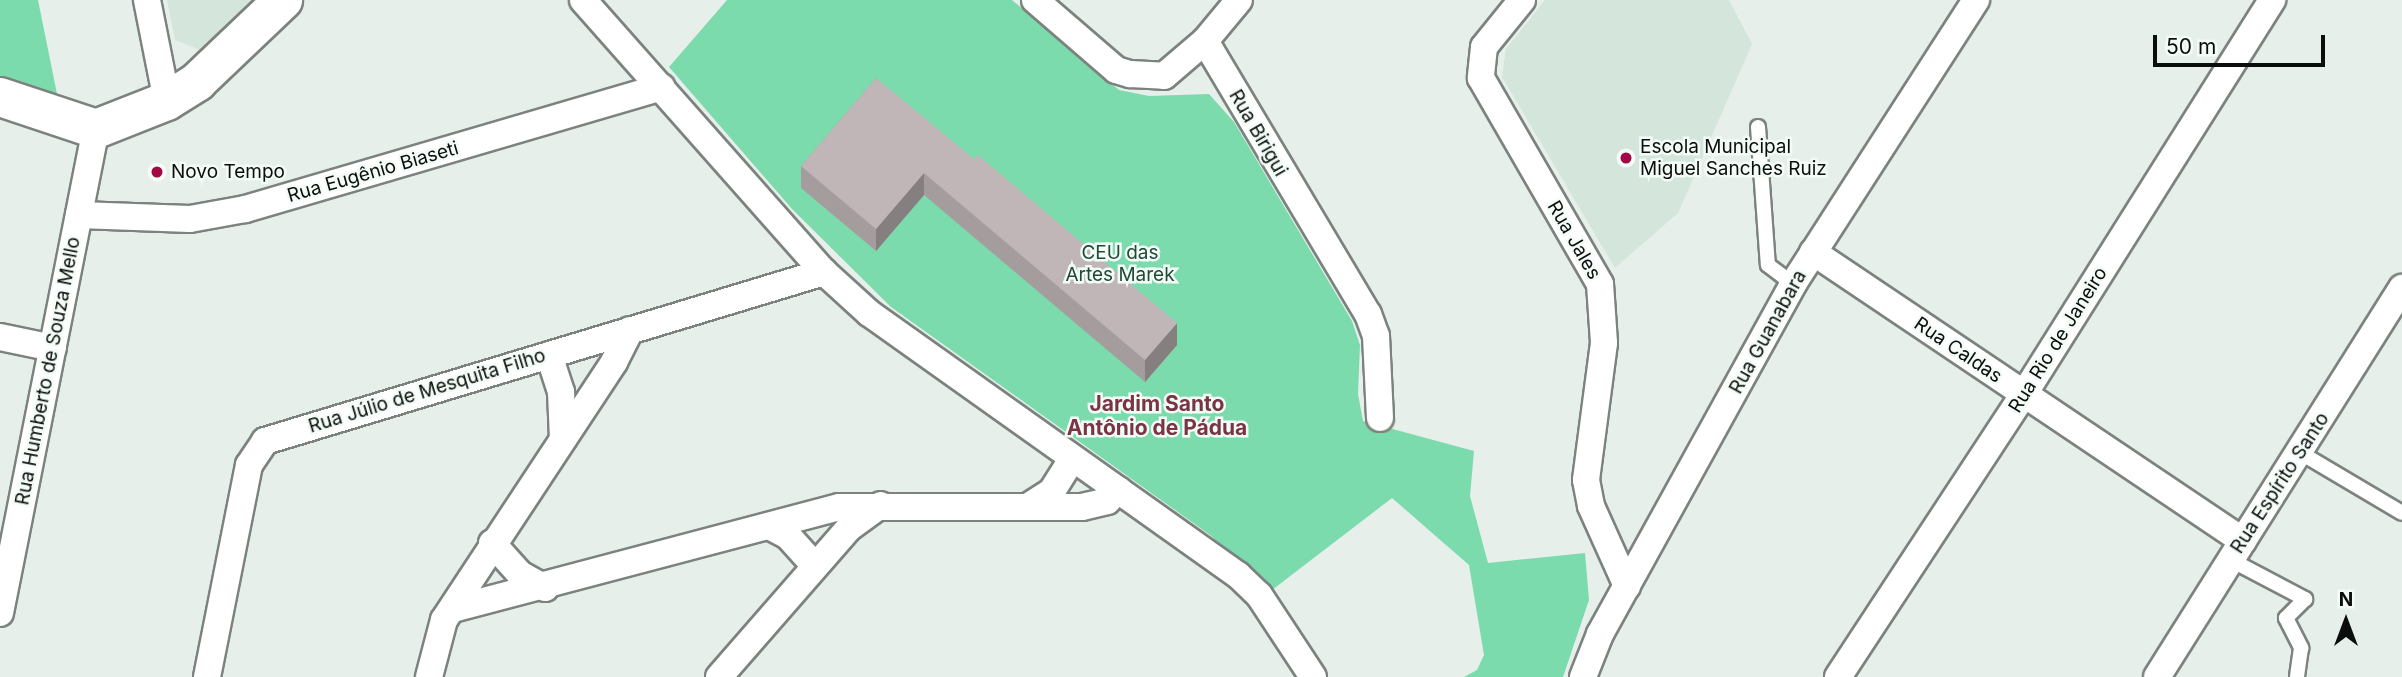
<!DOCTYPE html>
<html>
<head>
<meta charset="utf-8">
<style>
  body { margin:0 }
  #map { position:relative; width:2402px; height:677px; overflow:hidden; background:#e6efea; font-family:Inter,sans-serif }
  div>[style] { position:absolute }
  .built>* { inset:0; background:#d4e5db }
  .green>* { inset:0; background:#7bdbac }
  .roads { filter:drop-shadow(2px 0 #7c837f) drop-shadow(-2px 0 #7c837f) drop-shadow(0 2px #7c837f) drop-shadow(0 -2px #7c837f) }
  .lane>* { height:14px; margin:-7px; padding:0 7px; transform-origin:7px; border-radius:7px; background:#fff }
  .street>* { height:26px; margin:-13px; padding:0 13px; transform-origin:13px; border-radius:13px; background:#fff }
  .secondary>* { height:38px; margin:-19px; padding:0 19px; transform-origin:19px; border-radius:19px; background:#fff }
  .wall>* { inset:0; background:#a59d9d }
  .shaded-wall>* { inset:0; background:#867f80 }
  .building>* { inset:0; background:#c0b6b7 }
  .dots>* { width:19px; height:19px; translate:-50% -50%; box-sizing:border-box; border:4px solid #f3fcf7; border-radius:50% }
  span { translate:-50% -50%; white-space:nowrap; text-align:center; line-height:1.15; -webkit-text-stroke:5px #f3fcf7; paint-order:stroke }
  .street-label { font-size:19px; color:#0c0e0d }
  .poi-label { font-size:19px; color:#0c0e0d }
  .left { translate:0 -50%; text-align:left }
  .park-label { font-size:19px; color:#204a36 }
  .neighbourhood-label { font-size:21px; color:#7b3444; font-weight:700 }
  .north { position:absolute; left:2311px; top:586px; width:70px; height:70px; -webkit-text-stroke:5px #f3fcf7; paint-order:stroke; rotate:0deg; font-size:19px; font-weight:700; line-height:28px; text-align:center; color:#0c0e0d }
  .north::after { content:''; display:block; margin:auto; width:24px; height:32px; background:#0c0e0d; clip-path:polygon(50% 0,100% 100%,50% 72%,0 100%) }
  .scale { position:absolute; left:2153px; top:35px; width:172px; height:32px; box-sizing:border-box; border:4px solid #0c0e0d; border-top:0; padding-left:9px; font-size:21px; line-height:24px; white-space:nowrap; color:#0c0e0d; -webkit-text-stroke:5px #f3fcf7; paint-order:stroke }
</style>
</head>
<body>
<div id="map">
  <div class="built">
    <i style="clip-path:polygon(167px 0,256px 0,200px 50px,175px 40px)"></i>
    <i style="clip-path:polygon(1545px 0,1729px 0,1752px 44px,1678px 213px,1615px 268px,1502px 77px,1506px 49px)"></i>
  </div>
  <div class="green">
    <i style="clip-path:polygon(0 0,38px 0,57px 94px,0 78px)"></i>
    <i style="clip-path:polygon(727px 0,1012px 0,1119px 90px,1149px 96px,1209px 94px,1234px 122px,1352px 321px,1360px 345px,1358px 394px,1363px 421px,1474px 451px,1470px 496px,1488px 563px,1585px 553px,1589px 600px,1563px 677px,1464px 677px,1477px 670px,1484px 655px,1469px 565px,1392px 498px,1272px 590px,1210px 535px,891px 307px,792px 209px,669px 67px)"></i>
  </div>
  <div class="roads">
    <div class="lane">
      <i style="left:1758px;top:127px;width:138px;rotate:85.9deg"></i>
      <i style="left:1768px;top:265px;width:31px;rotate:37deg"></i>
      <i style="left:2301px;top:453px;width:117px;rotate:30.7deg"></i>
      <i style="left:2231px;top:560px;width:84px;rotate:27.8deg"></i>
      <i style="left:2305px;top:599px;width:27px;rotate:135deg"></i>
      <i style="left:2286px;top:618px;width:34px;rotate:63deg"></i>
      <i style="left:2301px;top:648px;width:29px;rotate:98deg"></i>
    </div>
    <div class="street">
      <i style="left:147px;top:0;width:103px;rotate:78.8deg"></i>
      <i style="left:583px;top:0;width:363px;rotate:48.5deg"></i>
      <i style="left:824px;top:272px;width:61px;rotate:42.3deg"></i>
      <i style="left:869px;top:313px;width:453px;rotate:35.4deg"></i>
      <i style="left:1238px;top:575px;width:29px;rotate:44deg"></i>
      <i style="left:1259px;top:595px;width:98px;rotate:56.6deg"></i>
      <i style="left:1035px;top:0;width:107px;rotate:40.8deg"></i>
      <i style="left:1116px;top:70px;width:15px;rotate:16deg"></i>
      <i style="left:1130px;top:74px;width:34px;rotate:3deg"></i>
      <i style="left:1164px;top:76px;width:54px;rotate:-40.5deg"></i>
      <i style="left:1205px;top:41px;width:318px;rotate:59.2deg"></i>
      <i style="left:1368px;top:314px;width:23px;rotate:70deg"></i>
      <i style="left:1376px;top:336px;width:82px;rotate:87.2deg"></i>
      <i style="left:1522px;top:0;width:60px;rotate:129deg"></i>
      <i style="left:1484px;top:47px;width:31px;rotate:96deg"></i>
      <i style="left:1481px;top:78px;width:238px;rotate:60deg"></i>
      <i style="left:1600px;top:284px;width:59px;rotate:86.1deg"></i>
      <i style="left:1604px;top:343px;width:138px;rotate:97.5deg"></i>
      <i style="left:1586px;top:480px;width:26px;rotate:79deg"></i>
      <i style="left:1591px;top:506px;width:88px;rotate:65.8deg"></i>
      <i style="left:1205px;top:41px;width:53px;rotate:-50.3deg"></i>
      <i style="left:79px;top:215px;width:111px;rotate:2.1deg"></i>
      <i style="left:190px;top:219px;width:56px;rotate:-10.3deg"></i>
      <i style="left:245px;top:209px;width:434px;rotate:-16.3deg"></i>
      <i style="left:1813px;top:252px;width:518px;rotate:33.9deg"></i>
      <i style="left:0;top:337px;width:54px;rotate:11.7deg"></i>
      <i style="left:549px;top:355px;width:39px;rotate:72deg"></i>
      <i style="left:561px;top:392px;width:47px;rotate:87.6deg"></i>
      <i style="left:1029px;top:506px;width:27px;rotate:-33deg"></i>
      <i style="left:1052px;top:491px;width:38px;rotate:-58deg"></i>
      <i style="left:769px;top:526px;width:21px;rotate:28deg"></i>
      <i style="left:788px;top:536px;width:39px;rotate:48deg"></i>
      <i style="left:492px;top:543px;width:42px;rotate:47.9deg"></i>
      <i style="left:520px;top:574px;width:29px;rotate:29deg"></i>
      <i style="left:453px;top:609px;width:399px;rotate:-14.8deg"></i>
      <i style="left:839px;top:507px;width:243px"></i>
      <i style="left:1082px;top:507px;width:26px;rotate:-13deg"></i>
      <i style="left:1107px;top:501px;width:16px;rotate:-43deg"></i>
      <i style="left:0;top:613px;width:493px;rotate:-78.8deg"></i>
      <i style="left:207px;top:677px;width:216px;rotate:-78.8deg"></i>
      <i style="left:249px;top:465px;width:29px;rotate:-56deg"></i>
      <i style="left:265px;top:441px;width:584px;rotate:-16.82deg"></i>
      <i style="left:429px;top:677px;width:59px;rotate:-75.3deg"></i>
      <i style="left:444px;top:620px;width:309px;rotate:-56.6deg"></i>
      <i style="left:614px;top:362px;width:36px;rotate:-63deg"></i>
      <i style="left:719px;top:677px;width:198px;rotate:-48.9deg"></i>
      <i style="left:849px;top:528px;width:39px;rotate:-36deg"></i>
      <i style="left:1583px;top:677px;width:46px;rotate:-68.4deg"></i>
      <i style="left:1600px;top:634px;width:400px;rotate:-61.1deg"></i>
      <i style="left:1793px;top:284px;width:338px;rotate:-57.2deg"></i>
      <i style="left:1838px;top:677px;width:339px;rotate:-56.7deg"></i>
      <i style="left:2024px;top:394px;width:466px;rotate:-57.8deg"></i>
      <i style="left:2157px;top:677px;width:460px;rotate:-57.8deg"></i>
    </div>
    <div class="secondary">
      <i style="left:0;top:97px;width:101px;rotate:18.4deg"></i>
      <i style="left:96px;top:129px;width:76px;rotate:-21.5deg"></i>
      <i style="left:167px;top:101px;width:36px;rotate:-32deg"></i>
      <i style="left:197px;top:82px;width:119px;rotate:-43.6deg"></i>
    </div>
  </div>
  <div class="wall">
    <i style="clip-path:polygon(876px 78px,1177px 345px,1145px 382px,924px 195px,876px 251px,801px 188px,801px 166px)"></i>
  </div>
  <div class="shaded-wall">
    <i style="clip-path:polygon(924px 173px,924px 195px,876px 251px,876px 229px)"></i>
    <i style="clip-path:polygon(1177px 323px,1177px 345px,1145px 382px,1145px 360px)"></i>
  </div>
  <div class="building">
    <i style="clip-path:polygon(876px 78px,974px 159px,978px 155px,1177px 323px,1145px 360px,924px 173px,876px 229px,801px 166px)"></i>
  </div>
  <div class="dots">
    <i style="left:1626px;top:158px;background:#a30945"></i>
    <i style="left:157px;top:172px;background:#a30945"></i>
  </div>
  <div class="street-label">
    <span style="left:1258px;top:133px;rotate:60deg">Rua Birigui</span>
    <span style="left:373px;top:172px;rotate:-16deg">Rua Eugênio Biaseti</span>
    <span style="left:1574px;top:240px;rotate:60deg">Rua Jales</span>
    <span style="left:1768px;top:332px;rotate:-61deg">Rua Guanabara</span>
    <span style="left:2058px;top:340px;rotate:-58deg">Rua Rio de Janeiro</span>
    <span style="left:1958px;top:350px;rotate:34deg">Rua Caldas</span>
    <span style="left:48px;top:371px;rotate:-79deg">Rua Humberto de Souza Mello</span>
    <span style="left:427px;top:391px;rotate:-17deg">Rua Júlio de Mesquita Filho</span>
    <span style="left:2280px;top:483px;rotate:-57deg">Rua Espírito Santo</span>
  </div>
  <div class="poi-label">
    <span class="left" style="left:1640px;top:158px">Escola Municipal<br>Miguel Sanches Ruiz</span>
    <span class="left" style="left:171px;top:172px">Novo Tempo</span>
  </div>
  <div class="park-label">
    <span style="left:1120px;top:264px">CEU das<br>Artes Marek</span>
  </div>
  <div class="neighbourhood-label">
    <span style="left:1157px;top:416px">Jardim Santo<br>Antônio de Pádua</span>
  </div>
  <div class="north">N</div>
  <div class="scale">50 m</div>
</div>
</body>
</html>
